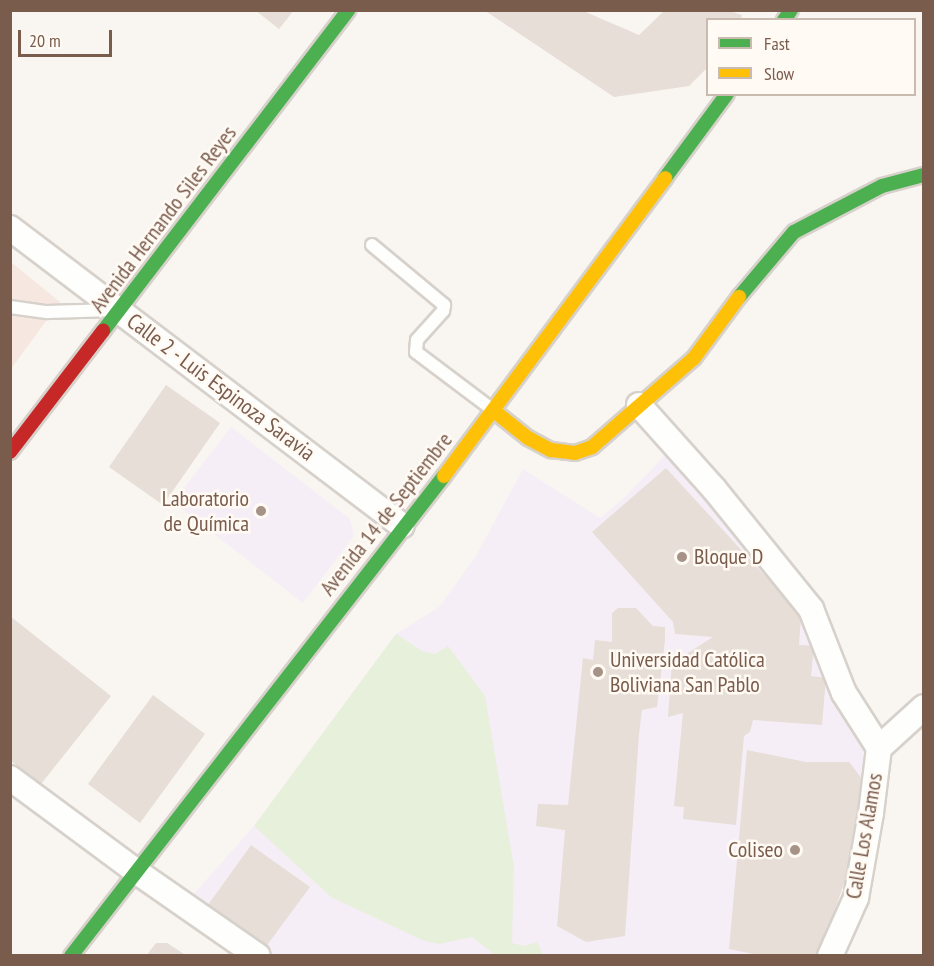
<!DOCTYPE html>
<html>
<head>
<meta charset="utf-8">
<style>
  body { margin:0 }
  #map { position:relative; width:934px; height:966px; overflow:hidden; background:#f9f5f0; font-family:"PT Sans Narrow",sans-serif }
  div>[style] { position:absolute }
  .commercial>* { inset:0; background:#f6e8e1 }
  .education>* { inset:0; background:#f6eef6 }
  .green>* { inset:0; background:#e7f0db }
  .building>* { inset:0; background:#e6ded7 }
  .roads { filter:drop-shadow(2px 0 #d7d1cb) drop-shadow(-2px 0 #d7d1cb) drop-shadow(0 2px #d7d1cb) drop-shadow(0 -2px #d7d1cb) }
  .lane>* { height:12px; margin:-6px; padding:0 6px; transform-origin:6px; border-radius:6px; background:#fefefd }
  .street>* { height:24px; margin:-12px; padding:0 12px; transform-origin:12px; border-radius:12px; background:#fefefd }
  .fast>* { height:14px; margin:-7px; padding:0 7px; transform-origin:7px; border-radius:7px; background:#4caf50 }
  .slow>* { height:14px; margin:-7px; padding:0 7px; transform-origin:7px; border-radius:7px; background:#ffc107 }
  .jam>* { height:14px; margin:-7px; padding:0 7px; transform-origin:7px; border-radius:7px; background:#c62828 }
  .dots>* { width:16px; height:16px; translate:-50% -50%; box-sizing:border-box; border:3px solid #fffaf3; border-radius:50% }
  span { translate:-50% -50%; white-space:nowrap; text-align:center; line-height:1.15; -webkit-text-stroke:5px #fffaf3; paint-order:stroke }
  .street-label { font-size:22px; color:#7a5c4d }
  .poi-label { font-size:22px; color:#7a5c4d }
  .right { translate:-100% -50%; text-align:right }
  .left { translate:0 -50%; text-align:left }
  .frame { position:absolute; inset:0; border:12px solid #7a5c4d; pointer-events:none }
  .legend { position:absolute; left:706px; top:18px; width:210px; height:78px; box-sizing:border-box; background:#fffaf3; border:2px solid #cabbb1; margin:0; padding:8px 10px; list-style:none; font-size:18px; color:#7a5c4d }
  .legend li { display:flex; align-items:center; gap:12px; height:30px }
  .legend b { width:30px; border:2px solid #cabbb1 }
  .scale { position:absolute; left:18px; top:30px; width:94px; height:27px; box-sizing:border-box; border:3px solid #7a5c4d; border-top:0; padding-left:8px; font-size:18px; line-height:21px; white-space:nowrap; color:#7a5c4d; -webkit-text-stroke:4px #fffaf3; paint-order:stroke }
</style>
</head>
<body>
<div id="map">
  <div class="commercial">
    <i style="clip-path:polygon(11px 262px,60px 302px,11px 369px)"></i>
  </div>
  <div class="education">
    <i style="clip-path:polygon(231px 427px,350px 519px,354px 536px,303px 603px,173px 502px)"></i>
    <i style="clip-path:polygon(668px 452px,801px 605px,861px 730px,866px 784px,816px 955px,267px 955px,190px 898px,254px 826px,396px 634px,439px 607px,476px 556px,523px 469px,600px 518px,623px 499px)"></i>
  </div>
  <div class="green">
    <i style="clip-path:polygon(396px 634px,422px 651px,435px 654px,448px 646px,485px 696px,514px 867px,512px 943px,524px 946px,537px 942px,543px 955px,495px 955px,472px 937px,439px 944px,422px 940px,331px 897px,254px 826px)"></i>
  </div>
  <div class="building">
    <i style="clip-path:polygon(255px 10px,294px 10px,279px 29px)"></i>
    <i style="clip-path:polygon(484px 10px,581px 10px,639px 35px,665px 10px,727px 10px,742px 15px,741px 20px,708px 20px,708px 67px,689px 86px,614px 97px)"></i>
    <i style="clip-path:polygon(166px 385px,220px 423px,163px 505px,109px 467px)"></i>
    <i style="clip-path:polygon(666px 468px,801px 615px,799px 645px,814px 646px,811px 676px,826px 678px,822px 725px,753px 720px,750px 732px,744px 736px,736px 825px,683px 819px,684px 807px,674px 806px,683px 713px,668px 717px,672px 663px,713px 637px,675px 634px,673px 622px,592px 532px)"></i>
    <i style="clip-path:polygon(618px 608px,636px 608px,653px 626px,665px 627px,665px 640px,657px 707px,642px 710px,639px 734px,625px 936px,586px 942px,557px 926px,565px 830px,536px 826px,538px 804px,568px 805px,583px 658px,593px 660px,595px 640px,612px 642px,612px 613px)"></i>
    <i style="clip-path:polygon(10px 616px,111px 696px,41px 784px,10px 760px)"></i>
    <i style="clip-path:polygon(153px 695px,205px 734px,140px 823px,88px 784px)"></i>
    <i style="clip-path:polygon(747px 750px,806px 762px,849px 762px,866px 784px,847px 875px,819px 956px,763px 956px,729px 949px)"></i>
    <i style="clip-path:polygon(251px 845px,310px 887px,262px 952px,205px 909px)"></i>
    <i style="clip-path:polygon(156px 943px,167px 943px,187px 956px,146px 956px)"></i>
  </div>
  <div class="roads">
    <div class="lane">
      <i style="left:372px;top:245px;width:94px;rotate:39.8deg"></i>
      <i style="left:444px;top:305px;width:6px;rotate:99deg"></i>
      <i style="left:443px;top:311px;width:39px;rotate:132deg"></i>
      <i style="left:417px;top:340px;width:12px;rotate:95deg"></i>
      <i style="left:416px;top:352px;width:96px;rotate:37deg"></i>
      <i style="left:10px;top:307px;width:37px;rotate:8deg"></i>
      <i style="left:47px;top:312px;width:67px;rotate:-1.7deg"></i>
    </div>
    <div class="street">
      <i style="left:10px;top:228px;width:492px;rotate:37.2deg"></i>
      <i style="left:639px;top:405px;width:114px;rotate:48.2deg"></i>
      <i style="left:715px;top:490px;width:153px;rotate:51.1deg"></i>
      <i style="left:811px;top:609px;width:90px;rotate:68.6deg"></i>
      <i style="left:844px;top:693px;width:65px;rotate:57.5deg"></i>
      <i style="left:879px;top:748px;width:61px;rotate:-42.3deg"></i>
      <i style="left:10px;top:778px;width:158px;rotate:36.5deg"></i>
      <i style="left:137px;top:872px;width:147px;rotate:34.8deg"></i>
      <i style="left:830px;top:956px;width:64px;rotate:-65.9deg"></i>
      <i style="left:856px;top:898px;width:86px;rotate:-80deg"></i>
      <i style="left:871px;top:813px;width:65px;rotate:-83deg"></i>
    </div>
    <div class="fast">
      <i style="left:784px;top:20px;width:12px;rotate:-55deg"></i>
      <i style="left:665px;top:178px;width:104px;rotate:-53.6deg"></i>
      <i style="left:739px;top:297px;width:85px;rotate:-49.8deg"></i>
      <i style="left:794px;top:232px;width:99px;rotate:-27.6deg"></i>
      <i style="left:882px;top:186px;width:43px;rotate:-14.7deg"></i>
      <i style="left:103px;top:331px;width:404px;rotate:-52.6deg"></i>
      <i style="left:71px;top:956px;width:608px;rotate:-52.15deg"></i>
    </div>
    <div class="slow">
      <i style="left:494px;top:411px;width:43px;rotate:38.5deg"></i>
      <i style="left:528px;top:438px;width:26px;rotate:28deg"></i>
      <i style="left:551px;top:450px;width:24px;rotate:7deg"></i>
      <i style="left:575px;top:453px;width:18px;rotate:-19deg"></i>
      <i style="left:592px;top:447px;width:135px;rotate:-41.1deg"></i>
      <i style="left:694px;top:358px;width:76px;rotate:-53.6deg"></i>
      <i style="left:444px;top:476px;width:371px;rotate:-53.4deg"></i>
    </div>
    <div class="jam">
      <i style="left:10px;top:452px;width:153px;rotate:-52.5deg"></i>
    </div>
  </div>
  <div class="dots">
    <i style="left:261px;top:511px;background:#a69286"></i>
    <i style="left:682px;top:557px;background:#a69286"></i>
    <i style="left:598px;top:672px;background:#a69286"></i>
    <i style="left:795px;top:850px;background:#a69286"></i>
  </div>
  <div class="street-label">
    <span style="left:163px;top:219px;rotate:-53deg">Avenida Hernando Siles Reyes</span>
    <span style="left:221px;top:387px;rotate:37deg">Calle 2 - Luis Espinoza Saravia</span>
    <span style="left:386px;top:514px;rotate:-52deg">Avenida 14 de Septiembre</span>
    <span style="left:864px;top:836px;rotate:-80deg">Calle Los Alamos</span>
  </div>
  <div class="poi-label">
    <span class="right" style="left:249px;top:511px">Laboratorio<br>de Química</span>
    <span class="left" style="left:694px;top:557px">Bloque D</span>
    <span class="left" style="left:610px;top:672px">Universidad Católica<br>Boliviana San Pablo</span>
    <span class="right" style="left:783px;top:850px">Coliseo</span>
  </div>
  <div class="frame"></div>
  <ul class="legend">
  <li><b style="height:8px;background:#4caf50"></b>Fast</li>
  <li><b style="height:8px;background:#ffc107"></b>Slow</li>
  </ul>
  <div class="scale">20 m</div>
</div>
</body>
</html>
